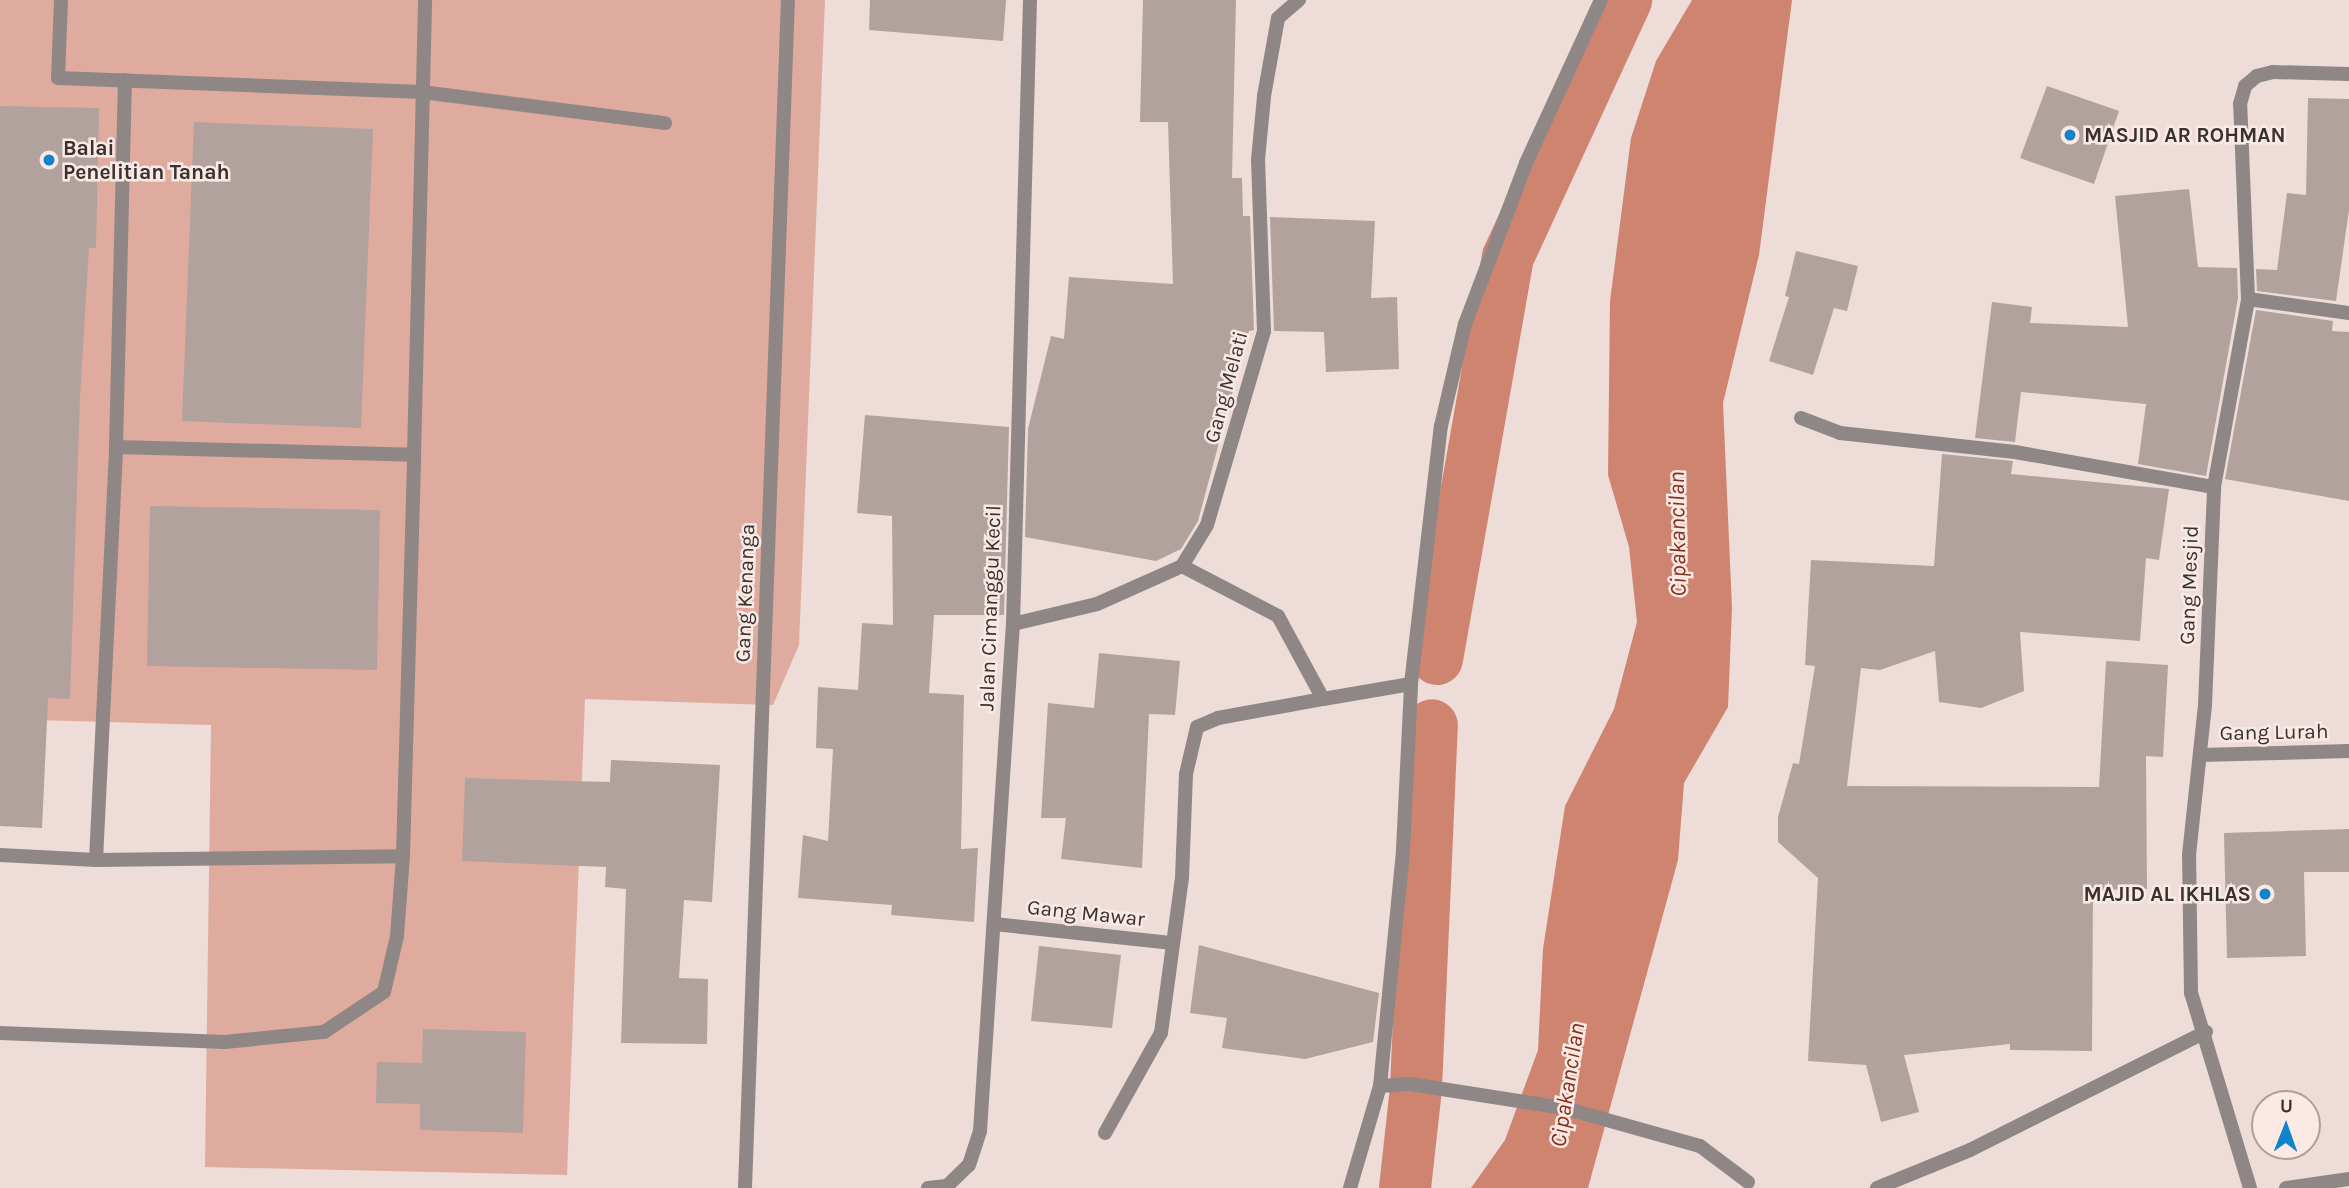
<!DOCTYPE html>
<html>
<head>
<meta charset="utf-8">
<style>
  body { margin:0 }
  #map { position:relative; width:2349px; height:1188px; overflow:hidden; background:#eddcd8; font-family:Karla,sans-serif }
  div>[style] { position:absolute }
  .green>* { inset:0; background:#dfab9e }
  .water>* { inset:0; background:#cf8470 }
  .canal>* { height:52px; margin:-26px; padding:0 26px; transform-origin:26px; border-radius:26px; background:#cf8470 }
  .building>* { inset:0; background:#b2a29e }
  .service>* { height:14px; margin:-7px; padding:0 7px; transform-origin:7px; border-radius:7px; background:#8e8785 }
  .minor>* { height:14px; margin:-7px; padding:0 7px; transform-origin:7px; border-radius:7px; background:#8e8785 }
  .dots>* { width:19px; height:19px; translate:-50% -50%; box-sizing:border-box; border:4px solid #fae9e5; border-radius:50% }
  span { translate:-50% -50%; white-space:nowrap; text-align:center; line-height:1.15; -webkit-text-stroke:5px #fae9e5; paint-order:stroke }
  .poi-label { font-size:21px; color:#37312f; font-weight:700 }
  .left { translate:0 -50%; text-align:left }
  .right { translate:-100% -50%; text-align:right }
  .street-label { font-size:21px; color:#37312f }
  .water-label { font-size:23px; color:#892f18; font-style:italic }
  .north { position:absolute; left:2251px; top:1090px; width:70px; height:70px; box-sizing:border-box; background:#fae9e5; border:2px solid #ac9f9c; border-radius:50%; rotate:1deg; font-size:19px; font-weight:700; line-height:28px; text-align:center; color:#37312f }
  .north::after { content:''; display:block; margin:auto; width:24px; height:32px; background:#1083cc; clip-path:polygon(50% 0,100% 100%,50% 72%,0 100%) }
</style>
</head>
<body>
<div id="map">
  <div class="green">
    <i style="clip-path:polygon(0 0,825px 0,799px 645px,773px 705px,585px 699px,567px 1175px,205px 1167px,211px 725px,0 719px)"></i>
  </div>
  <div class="water">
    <i style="clip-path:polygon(1692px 0,1792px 0,1759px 255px,1723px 403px,1732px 608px,1728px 707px,1684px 783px,1678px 860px,1588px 1188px,1471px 1188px,1505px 1140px,1538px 1050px,1543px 949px,1565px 806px,1614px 709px,1637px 622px,1629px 547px,1608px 475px,1610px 301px,1631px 138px,1656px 61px)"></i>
  </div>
  <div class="canal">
    <i style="left:1437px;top:659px;width:408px;rotate:-80deg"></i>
    <i style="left:1508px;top:257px;width:283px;rotate:-65.3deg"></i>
    <i style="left:1405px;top:1188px;width:101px;rotate:-83.7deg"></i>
    <i style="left:1416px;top:1088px;width:363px;rotate:-87.5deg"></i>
  </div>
  <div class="building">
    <i style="clip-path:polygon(870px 0,1006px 0,1003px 41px,869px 30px)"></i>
    <i style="clip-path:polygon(1143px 0,1236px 0,1232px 178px,1242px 178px,1243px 216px,1250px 216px,1254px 330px,1249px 331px,1198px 521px,1181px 549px,1156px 561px,1025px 537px,1028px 429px,1051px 336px,1064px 339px,1069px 277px,1173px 284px,1168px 122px,1140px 122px)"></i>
    <i style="clip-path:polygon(2047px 86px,2119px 111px,2094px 184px,2020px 158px)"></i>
    <i style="clip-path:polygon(2308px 98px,2349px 99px,2349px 210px,2336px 301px,2257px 291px,2256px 269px,2277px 270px,2287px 193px,2306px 195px)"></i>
    <i style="clip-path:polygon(0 106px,99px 108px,96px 248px,89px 248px,80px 397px,70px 699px,48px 698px,42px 828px,0 826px)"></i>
    <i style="clip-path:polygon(194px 122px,373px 129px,361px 428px,182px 421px)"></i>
    <i style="clip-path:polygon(2189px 189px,2198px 267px,2237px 268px,2238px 298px,2206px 476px,2138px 464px,2146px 404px,2021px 392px,2015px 442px,1975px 438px,1992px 302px,2032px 307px,2030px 323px,2128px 327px,2115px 196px)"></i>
    <i style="clip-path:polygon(1270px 217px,1375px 221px,1371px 298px,1397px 297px,1399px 369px,1326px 372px,1324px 332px,1274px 331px)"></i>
    <i style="clip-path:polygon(1796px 251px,1858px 266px,1847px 311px,1834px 308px,1813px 375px,1769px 361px,1789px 297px,1785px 296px)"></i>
    <i style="clip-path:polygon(2256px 310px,2333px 321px,2332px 331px,2349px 332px,2349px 501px,2225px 479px)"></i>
    <i style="clip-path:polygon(865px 415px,1009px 427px,1004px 615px,934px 615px,929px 693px,964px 695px,961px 849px,978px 848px,974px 922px,891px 915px,892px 905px,798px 898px,803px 835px,828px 841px,833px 749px,816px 748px,818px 687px,858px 690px,862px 623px,893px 625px,892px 516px,857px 513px)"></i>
    <i style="clip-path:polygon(1942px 454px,2013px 461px,2011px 474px,2169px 489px,2159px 560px,2146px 558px,2140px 641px,2020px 632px,2024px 691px,1981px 708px,1939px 702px,1935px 651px,1880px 670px,1861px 668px,1847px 786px,2099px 787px,2106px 661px,2168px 665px,2163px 757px,2146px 756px,2147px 889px,2093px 890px,2092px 1051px,2010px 1050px,2010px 1044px,1904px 1055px,1919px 1112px,1881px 1122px,1866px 1065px,1808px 1061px,1818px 878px,1778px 842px,1778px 817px,1793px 763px,1799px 764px,1815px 666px,1805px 665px,1811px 560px,1934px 566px)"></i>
    <i style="clip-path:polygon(150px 506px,380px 510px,377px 670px,147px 666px)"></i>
    <i style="clip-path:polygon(1099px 653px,1180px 661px,1175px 715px,1149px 714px,1142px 868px,1061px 859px,1066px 818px,1041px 818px,1048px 703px,1094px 708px)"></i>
    <i style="clip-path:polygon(611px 760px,720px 765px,712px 902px,684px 900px,679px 978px,708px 979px,707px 1044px,621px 1043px,626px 889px,605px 887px,606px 867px,462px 861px,465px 778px,610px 782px)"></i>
    <i style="clip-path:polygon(2349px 829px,2349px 872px,2304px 872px,2306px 956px,2227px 958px,2224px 833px)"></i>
    <i style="clip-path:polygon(1199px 945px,1379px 993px,1373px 1042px,1305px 1059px,1222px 1048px,1227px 1018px,1190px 1013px)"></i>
    <i style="clip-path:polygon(1039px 946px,1121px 955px,1112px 1028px,1031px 1021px)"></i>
    <i style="clip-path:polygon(423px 1029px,526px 1032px,523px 1133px,420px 1130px,420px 1104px,376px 1103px,377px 1062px,422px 1063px)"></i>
  </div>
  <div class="service">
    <i style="left:61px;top:0;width:78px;rotate:92.2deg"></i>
    <i style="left:58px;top:78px;width:364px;rotate:2.2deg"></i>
    <i style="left:422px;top:92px;width:245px;rotate:7.3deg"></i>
    <i style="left:116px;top:447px;width:298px;rotate:1.5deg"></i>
    <i style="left:414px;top:455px;width:455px;rotate:-88.6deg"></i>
    <i style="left:0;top:855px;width:96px;rotate:3deg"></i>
    <i style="left:96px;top:860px;width:307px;rotate:-0.7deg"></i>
    <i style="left:96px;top:860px;width:413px;rotate:-87.2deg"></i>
    <i style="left:116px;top:447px;width:367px;rotate:-88.6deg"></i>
    <i style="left:0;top:1033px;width:225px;rotate:2.3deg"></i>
    <i style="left:225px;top:1042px;width:100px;rotate:-5.8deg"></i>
    <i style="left:324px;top:1032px;width:72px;rotate:-33.7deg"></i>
    <i style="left:384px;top:992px;width:57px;rotate:-76.9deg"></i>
    <i style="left:397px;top:936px;width:80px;rotate:-85.7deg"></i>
    <i style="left:403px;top:856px;width:401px;rotate:-88.4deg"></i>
    <i style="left:745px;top:1188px;width:1189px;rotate:-87.93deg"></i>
  </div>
  <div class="minor">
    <i style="left:2248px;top:299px;width:102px;rotate:7.9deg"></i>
    <i style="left:1801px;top:418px;width:42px;rotate:21deg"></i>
    <i style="left:1840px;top:433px;width:176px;rotate:6.2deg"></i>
    <i style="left:2015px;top:452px;width:202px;rotate:10deg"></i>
    <i style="left:1182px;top:566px;width:108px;rotate:27.5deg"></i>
    <i style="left:1278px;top:616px;width:94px;rotate:61.5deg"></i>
    <i style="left:1323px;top:699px;width:89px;rotate:-9.7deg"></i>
    <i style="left:1013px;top:624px;width:86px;rotate:-13.4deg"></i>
    <i style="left:1097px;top:604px;width:93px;rotate:-24.1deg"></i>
    <i style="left:1182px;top:566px;width:48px;rotate:-58.6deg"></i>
    <i style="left:1207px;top:525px;width:202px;rotate:-73.6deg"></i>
    <i style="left:1264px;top:331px;width:171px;rotate:-92deg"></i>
    <i style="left:1258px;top:160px;width:64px;rotate:-84.6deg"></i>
    <i style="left:1264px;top:96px;width:79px;rotate:-79.8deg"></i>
    <i style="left:1278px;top:18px;width:28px;rotate:-41deg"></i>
    <i style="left:2200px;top:755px;width:149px;rotate:-1.5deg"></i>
    <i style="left:994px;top:924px;width:180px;rotate:6.1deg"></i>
    <i style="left:1380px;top:1086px;width:30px;rotate:-4deg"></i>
    <i style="left:1410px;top:1084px;width:156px;rotate:8.9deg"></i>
    <i style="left:1564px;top:1108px;width:141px;rotate:15.6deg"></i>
    <i style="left:1700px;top:1146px;width:60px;rotate:36.9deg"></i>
    <i style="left:1105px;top:1133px;width:115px;rotate:-60.8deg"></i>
    <i style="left:1161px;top:1033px;width:156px;rotate:-82.3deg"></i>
    <i style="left:1182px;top:878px;width:104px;rotate:-87.8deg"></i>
    <i style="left:1186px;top:774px;width:48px;rotate:-76.8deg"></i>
    <i style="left:1197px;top:727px;width:23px;rotate:-23deg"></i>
    <i style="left:1218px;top:718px;width:107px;rotate:-10.3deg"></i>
    <i style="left:928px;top:1188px;width:19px;rotate:-6deg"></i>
    <i style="left:947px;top:1186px;width:30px;rotate:-44deg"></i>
    <i style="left:969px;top:1165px;width:36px;rotate:-72deg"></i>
    <i style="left:980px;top:1131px;width:508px;rotate:-86.28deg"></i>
    <i style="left:1013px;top:624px;width:624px;rotate:-88.44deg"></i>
    <i style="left:1350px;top:1188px;width:106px;rotate:-73.6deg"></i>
    <i style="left:1380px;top:1086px;width:237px;rotate:-84.4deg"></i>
    <i style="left:1403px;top:850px;width:166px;rotate:-87.2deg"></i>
    <i style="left:1411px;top:684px;width:260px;rotate:-83.4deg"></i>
    <i style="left:1441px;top:426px;width:105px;rotate:-76.8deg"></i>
    <i style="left:1465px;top:324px;width:172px;rotate:-69.2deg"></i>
    <i style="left:1526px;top:163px;width:179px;rotate:-65.3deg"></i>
    <i style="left:1877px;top:1188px;width:100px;rotate:-22.2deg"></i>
    <i style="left:1970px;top:1150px;width:264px;rotate:-26.6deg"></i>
    <i style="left:2250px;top:1188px;width:204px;rotate:-106.8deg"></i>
    <i style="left:2191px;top:993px;width:138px;rotate:-90.8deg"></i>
    <i style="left:2189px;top:855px;width:151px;rotate:-83.9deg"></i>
    <i style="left:2205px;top:705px;width:218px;rotate:-87.6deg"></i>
    <i style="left:2214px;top:487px;width:191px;rotate:-79.7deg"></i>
    <i style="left:2248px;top:299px;width:195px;rotate:-92.3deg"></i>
    <i style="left:2240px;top:104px;width:19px;rotate:-74deg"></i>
    <i style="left:2245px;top:86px;width:16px;rotate:-40deg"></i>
    <i style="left:2257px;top:76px;width:16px;rotate:-14deg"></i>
    <i style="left:2273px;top:72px;width:76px;rotate:1.5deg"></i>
    <i style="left:2286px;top:1188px;width:64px;rotate:-8.1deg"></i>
  </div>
  <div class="dots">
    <i style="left:2070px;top:135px;background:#1083cc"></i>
    <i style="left:49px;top:160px;background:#1083cc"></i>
    <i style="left:2265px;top:894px;background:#1083cc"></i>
  </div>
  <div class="poi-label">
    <span class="left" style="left:2084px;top:135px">MASJID AR ROHMAN</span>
    <span class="left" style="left:63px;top:160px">Balai<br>Penelitian Tanah</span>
    <span class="right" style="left:2251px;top:894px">MAJID AL IKHLAS</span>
  </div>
  <div class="street-label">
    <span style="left:1226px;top:387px;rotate:-75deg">Gang Melati</span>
    <span style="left:2189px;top:585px;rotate:-88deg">Gang Mesjid</span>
    <span style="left:745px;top:593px;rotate:-88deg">Gang Kenanga</span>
    <span style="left:990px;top:608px;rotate:-88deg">Jalan Cimanggu Kecil</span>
    <span style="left:2274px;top:732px;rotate:-1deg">Gang Lurah</span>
    <span style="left:1086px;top:913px;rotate:6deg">Gang Mawar</span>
  </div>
  <div class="water-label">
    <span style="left:1678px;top:534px;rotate:-91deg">Cipakancilan</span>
    <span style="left:1568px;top:1085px;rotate:-81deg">Cipakancilan</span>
  </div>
  <div class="north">U</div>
</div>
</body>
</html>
